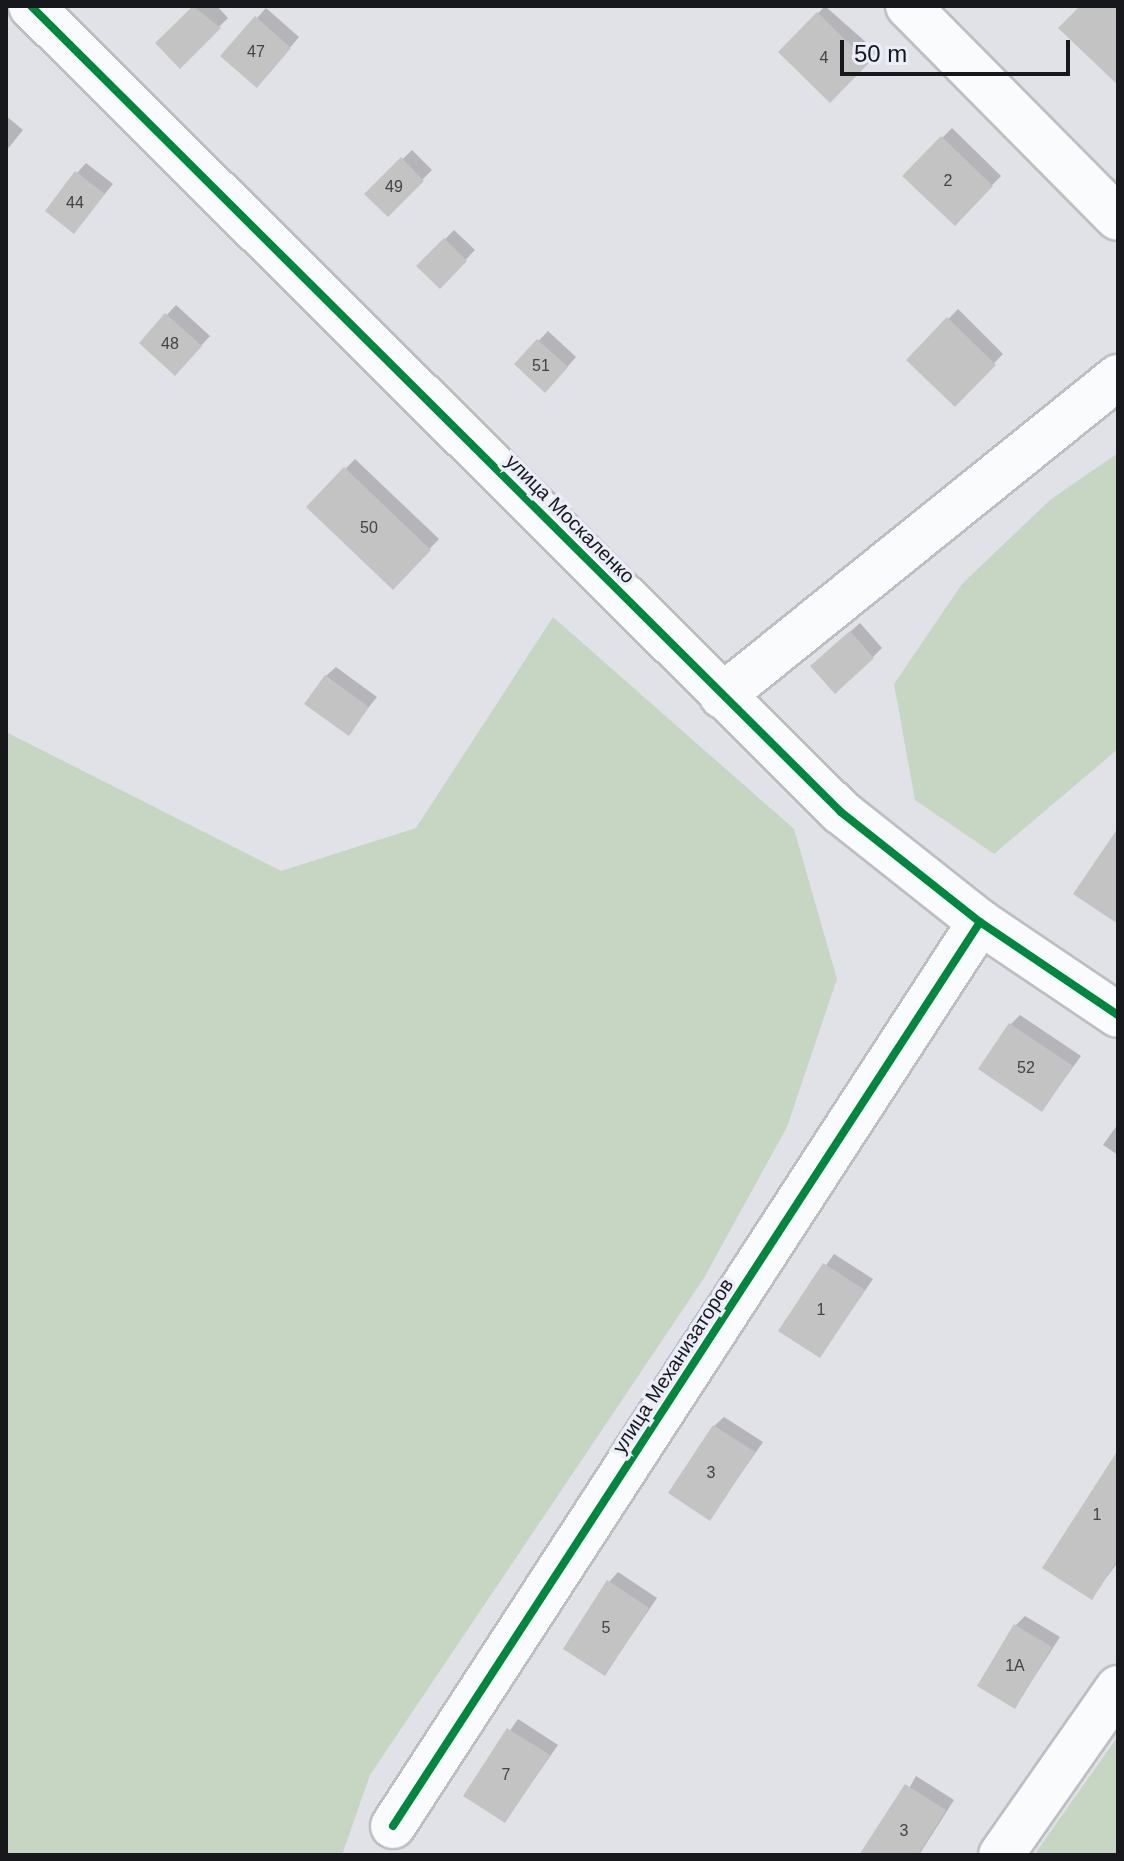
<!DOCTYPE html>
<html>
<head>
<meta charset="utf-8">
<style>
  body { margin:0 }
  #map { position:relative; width:1124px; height:1861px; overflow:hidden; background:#e1e2e8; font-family:Arial,sans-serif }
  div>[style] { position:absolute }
  .green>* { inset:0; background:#c6d6c3 }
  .shadow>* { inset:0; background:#0003 }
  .building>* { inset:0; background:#c3c3c4 }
  .roads { filter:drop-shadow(2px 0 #bdbec2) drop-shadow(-2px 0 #bdbec2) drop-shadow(0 2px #bdbec2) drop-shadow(0 -2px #bdbec2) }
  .minor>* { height:44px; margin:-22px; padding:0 22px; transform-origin:22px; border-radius:22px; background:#fafbfc }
  .cycleway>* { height:8px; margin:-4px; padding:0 4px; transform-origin:4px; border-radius:4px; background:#00873e }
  span { translate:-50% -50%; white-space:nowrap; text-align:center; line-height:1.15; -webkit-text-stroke:7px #ebeef8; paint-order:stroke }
  .number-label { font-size:16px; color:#424346 }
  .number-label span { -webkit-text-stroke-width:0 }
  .street-label { font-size:20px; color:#17181c }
  .frame { position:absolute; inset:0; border:8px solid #17181c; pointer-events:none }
  .scale { position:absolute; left:840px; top:40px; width:230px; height:36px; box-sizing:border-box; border:4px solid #17181c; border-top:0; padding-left:10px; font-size:24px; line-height:28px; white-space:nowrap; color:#17181c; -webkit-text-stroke:6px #ebeef8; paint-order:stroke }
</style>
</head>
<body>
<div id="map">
  <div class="green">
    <i style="clip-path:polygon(1118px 453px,1118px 749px,994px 854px,915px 800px,894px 684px,962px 584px,1050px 500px)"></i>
    <i style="clip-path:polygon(553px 617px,794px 829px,837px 979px,787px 1127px,704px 1278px,370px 1775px,342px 1855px,6px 1855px,6px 732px,281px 871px,416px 828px)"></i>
    <i style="clip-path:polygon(1118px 1736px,1118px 1855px,1034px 1855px)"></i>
  </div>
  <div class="shadow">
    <i style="clip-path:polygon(195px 6px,217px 6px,228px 18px,180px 66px,158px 43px)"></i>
    <i style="clip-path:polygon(825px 6px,877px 52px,830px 100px,781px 52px)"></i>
    <i style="clip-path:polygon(266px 8px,299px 37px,266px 76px,223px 56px)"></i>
    <i style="clip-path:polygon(6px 116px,23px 130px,6px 151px)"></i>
    <i style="clip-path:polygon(952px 128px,1001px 176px,955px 224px,905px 176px)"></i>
    <i style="clip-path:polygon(412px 150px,432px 170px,388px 214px,367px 194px)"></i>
    <i style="clip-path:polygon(86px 163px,113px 184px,74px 231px,77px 173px)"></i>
    <i style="clip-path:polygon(454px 230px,475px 250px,440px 287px,419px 266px)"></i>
    <i style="clip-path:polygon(176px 305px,210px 336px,184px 364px,142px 342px)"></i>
    <i style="clip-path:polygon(958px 309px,1003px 354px,955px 404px,909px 360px)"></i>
    <i style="clip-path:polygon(548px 331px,576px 357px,555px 381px,517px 364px)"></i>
    <i style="clip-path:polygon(355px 459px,439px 539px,393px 587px,309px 507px)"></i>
    <i style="clip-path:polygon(860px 623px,882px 648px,873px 657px,822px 657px)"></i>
    <i style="clip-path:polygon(336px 667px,377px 697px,348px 733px,326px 676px)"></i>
    <i style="clip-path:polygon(1020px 1015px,1081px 1056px,1042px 1110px,1011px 1024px)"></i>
    <i style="clip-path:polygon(1118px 1124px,1118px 1155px,1103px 1145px)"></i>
    <i style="clip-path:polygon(834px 1254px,873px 1279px,820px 1356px,781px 1330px)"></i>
    <i style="clip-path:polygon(724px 1417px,763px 1442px,710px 1518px,714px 1426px)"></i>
    <i style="clip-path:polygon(1118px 1458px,1118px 1562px,1092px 1597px)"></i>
    <i style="clip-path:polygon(618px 1572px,657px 1598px,605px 1674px,609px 1582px)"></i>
    <i style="clip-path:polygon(1025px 1616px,1060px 1637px,1015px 1707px,1016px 1625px)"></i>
    <i style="clip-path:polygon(518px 1719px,558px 1745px,505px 1821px,466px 1795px)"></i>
    <i style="clip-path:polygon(916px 1776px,954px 1800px,919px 1855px,872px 1855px)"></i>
  </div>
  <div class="building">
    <i style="clip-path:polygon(193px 6px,221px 28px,180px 69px,155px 43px)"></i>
    <i style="clip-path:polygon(1080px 6px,1118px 6px,1118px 85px,1058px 28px)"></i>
    <i style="clip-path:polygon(817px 12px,869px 63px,830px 103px,778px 52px)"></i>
    <i style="clip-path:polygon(255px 16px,291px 48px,257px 88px,220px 56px)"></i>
    <i style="clip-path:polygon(941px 136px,993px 186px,955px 226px,902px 176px)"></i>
    <i style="clip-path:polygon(401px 157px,424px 181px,388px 217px,364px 194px)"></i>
    <i style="clip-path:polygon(75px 171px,105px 194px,74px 234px,45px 211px)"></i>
    <i style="clip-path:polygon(444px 238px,467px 261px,440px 289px,416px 266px)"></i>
    <i style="clip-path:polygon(165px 313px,202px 346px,175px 376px,139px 343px)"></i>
    <i style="clip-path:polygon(947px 317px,996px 365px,955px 407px,906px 360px)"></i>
    <i style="clip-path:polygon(537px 339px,568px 367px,545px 393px,514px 364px)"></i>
    <i style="clip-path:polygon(344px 467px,431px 550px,393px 590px,306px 507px)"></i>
    <i style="clip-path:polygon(850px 631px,874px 658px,835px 694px,810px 666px)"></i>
    <i style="clip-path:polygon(325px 675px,369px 707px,349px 736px,304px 704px)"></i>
    <i style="clip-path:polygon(1118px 828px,1118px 924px,1073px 894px)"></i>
    <i style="clip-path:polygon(1009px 1023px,1073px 1066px,1042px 1112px,978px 1069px)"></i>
    <i style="clip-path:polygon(823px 1263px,865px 1290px,820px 1358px,778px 1331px)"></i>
    <i style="clip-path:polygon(713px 1425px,755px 1452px,710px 1521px,668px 1493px)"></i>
    <i style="clip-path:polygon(1118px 1450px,1118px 1559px,1092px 1600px,1042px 1568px)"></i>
    <i style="clip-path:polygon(607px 1580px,649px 1608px,605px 1676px,563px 1649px)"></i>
    <i style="clip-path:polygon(1014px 1624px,1052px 1647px,1015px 1709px,977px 1686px)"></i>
    <i style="clip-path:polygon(507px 1728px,550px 1755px,505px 1823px,463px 1796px)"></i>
    <i style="clip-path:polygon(905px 1784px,946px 1810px,918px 1855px,859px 1855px)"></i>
  </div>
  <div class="roads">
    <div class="minor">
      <i style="left:31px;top:6px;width:1143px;rotate:44.86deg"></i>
      <i style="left:841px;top:812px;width:177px;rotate:38.4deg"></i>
      <i style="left:980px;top:922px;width:166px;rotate:34deg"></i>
      <i style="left:908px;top:6px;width:298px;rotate:45.3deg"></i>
      <i style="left:722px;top:696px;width:509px;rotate:-38.85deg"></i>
      <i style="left:393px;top:1826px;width:1078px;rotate:-57deg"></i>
      <i style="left:1001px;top:1855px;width:204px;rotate:-55deg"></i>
    </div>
  </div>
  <div class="cycleway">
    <i style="left:31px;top:6px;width:1143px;rotate:44.86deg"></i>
    <i style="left:841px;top:812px;width:177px;rotate:38.4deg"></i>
    <i style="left:980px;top:922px;width:166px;rotate:34deg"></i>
    <i style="left:393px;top:1826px;width:1078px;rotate:-57deg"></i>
  </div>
  <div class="number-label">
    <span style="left:256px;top:52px">47</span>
    <span style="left:824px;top:58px">4</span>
    <span style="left:948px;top:181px">2</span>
    <span style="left:394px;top:187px">49</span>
    <span style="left:75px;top:203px">44</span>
    <span style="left:170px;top:344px">48</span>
    <span style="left:541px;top:366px">51</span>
    <span style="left:369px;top:528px">50</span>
    <span style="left:1026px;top:1068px">52</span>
    <span style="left:821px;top:1310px">1</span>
    <span style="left:711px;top:1473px">3</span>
    <span style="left:1097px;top:1515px">1</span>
    <span style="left:606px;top:1628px">5</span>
    <span style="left:1015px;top:1666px">1А</span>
    <span style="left:506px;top:1775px">7</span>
    <span style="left:904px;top:1831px">3</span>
  </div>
  <div class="street-label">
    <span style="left:570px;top:519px;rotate:45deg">улица Москаленко</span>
    <span style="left:673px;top:1366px;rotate:-57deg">улица Механизаторов</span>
  </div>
  <div class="frame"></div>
  <div class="scale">50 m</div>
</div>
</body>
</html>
